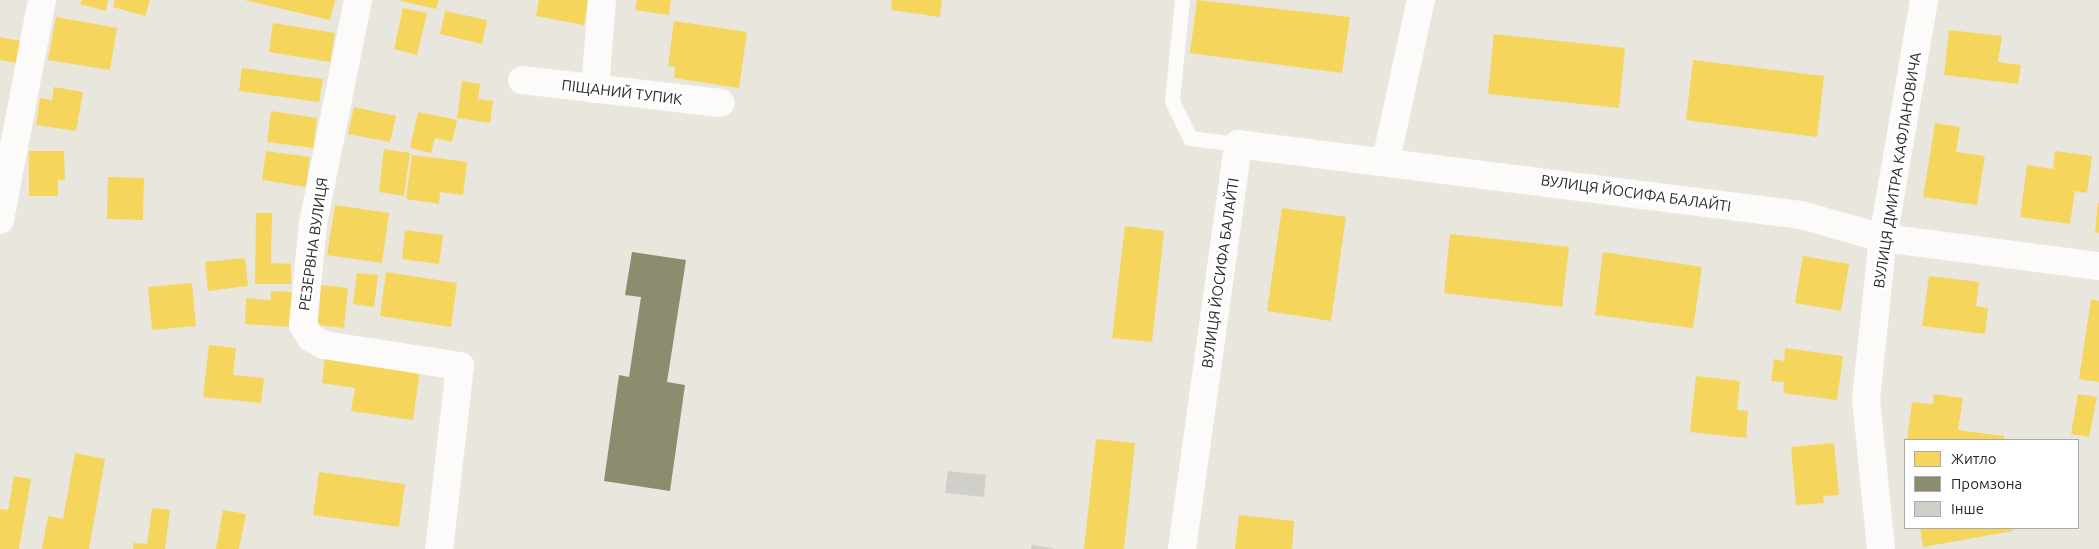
<!DOCTYPE html>
<html>
<head>
<meta charset="utf-8">
<style>
  body { margin:0 }
  #map { position:relative; width:2099px; height:549px; overflow:hidden; background:#e9e6de; font-family:Ubuntu,sans-serif }
  div>[style] { position:absolute }
  .homes>* { inset:0; background:#f6d55c }
  .industry>* { inset:0; background:#8c8c6e }
  .building>* { inset:0; background:#d1cfca }
  .service>* { height:15px; margin:-7.5px; padding:0 7.5px; transform-origin:7.5px; border-radius:7.5px; background:#fcfbfa }
  .minor>* { height:28px; margin:-14px; padding:0 14px; transform-origin:14px; border-radius:14px; background:#fcfbfa }
  span { translate:-50% -50%; white-space:nowrap; text-align:center; line-height:1.15; -webkit-text-stroke:5px #fff; paint-order:stroke }
  .street-label { font-size:15px; color:#2a2a2a }
  .legend { position:absolute; left:1904px; top:439px; width:175px; height:90px; box-sizing:border-box; background:#fff; border:1px solid #aaa; margin:0; padding:6px 9px; list-style:none; font-size:15px; color:#2a2a2a }
  .legend li { display:flex; align-items:center; gap:10px; height:25px }
  .legend b { width:25px; border:1px solid #aaa }
</style>
</head>
<body>
<div id="map">
  <div class="homes">
    <i style="clip-path:polygon(82px 0,108px 0,106px 11px,80px 4px)"></i>
    <i style="clip-path:polygon(115px 0,150px 0,145px 16px,113px 7px)"></i>
    <i style="clip-path:polygon(244px 0,335px 0,330px 20px)"></i>
    <i style="clip-path:polygon(397px 0,439px 0,436px 9px)"></i>
    <i style="clip-path:polygon(539px 0,588px 0,584px 25px,536px 16px)"></i>
    <i style="clip-path:polygon(637px 0,671px 0,669px 15px,635px 10px)"></i>
    <i style="clip-path:polygon(892px 0,942px 0,940px 17px,891px 10px)"></i>
    <i style="clip-path:polygon(1197px 0,1350px 17px,1342px 73px,1190px 53px)"></i>
    <i style="clip-path:polygon(403px 8px,427px 13px,417px 55px,394px 49px)"></i>
    <i style="clip-path:polygon(445px 11px,487px 20px,482px 44px,440px 34px)"></i>
    <i style="clip-path:polygon(56px 17px,117px 28px,110px 70px,48px 60px)"></i>
    <i style="clip-path:polygon(674px 21px,747px 32px,739px 88px,674px 78px,675px 67px,668px 66px)"></i>
    <i style="clip-path:polygon(273px 23px,335px 33px,330px 62px,269px 52px)"></i>
    <i style="clip-path:polygon(1949px 30px,2002px 36px,1998px 62px,2021px 65px,2018px 84px,1944px 75px)"></i>
    <i style="clip-path:polygon(1494px 34px,1625px 48px,1619px 108px,1488px 94px)"></i>
    <i style="clip-path:polygon(0 37px,21px 41px,16px 63px,0 60px)"></i>
    <i style="clip-path:polygon(1693px 60px,1824px 76px,1817px 137px,1686px 120px)"></i>
    <i style="clip-path:polygon(242px 68px,323px 79px,319px 102px,239px 91px)"></i>
    <i style="clip-path:polygon(462px 81px,480px 84px,478px 99px,493px 101px,490px 123px,457px 118px)"></i>
    <i style="clip-path:polygon(54px 87px,83px 92px,76px 131px,36px 125px,40px 98px,52px 100px)"></i>
    <i style="clip-path:polygon(354px 107px,396px 116px,390px 142px,348px 134px)"></i>
    <i style="clip-path:polygon(271px 111px,317px 118px,313px 148px,267px 142px)"></i>
    <i style="clip-path:polygon(418px 112px,457px 120px,452px 142px,435px 138px,431px 153px,410px 148px)"></i>
    <i style="clip-path:polygon(1935px 123px,1960px 127px,1956px 152px,1985px 156px,1977px 205px,1923px 197px)"></i>
    <i style="clip-path:polygon(384px 149px,410px 153px,404px 196px,379px 192px)"></i>
    <i style="clip-path:polygon(29px 151px,64px 151px,65px 180px,58px 180px,58px 196px,29px 196px)"></i>
    <i style="clip-path:polygon(266px 151px,310px 157px,306px 187px,262px 180px)"></i>
    <i style="clip-path:polygon(2055px 151px,2092px 156px,2087px 193px,2075px 191px,2070px 224px,2020px 217px,2027px 165px,2053px 169px)"></i>
    <i style="clip-path:polygon(412px 155px,467px 162px,463px 195px,440px 192px,439px 204px,406px 199px)"></i>
    <i style="clip-path:polygon(108px 177px,144px 178px,143px 220px,107px 219px)"></i>
    <i style="clip-path:polygon(2098px 203px,2099px 203px,2099px 233px,2095px 232px)"></i>
    <i style="clip-path:polygon(335px 205px,389px 213px,382px 263px,327px 255px)"></i>
    <i style="clip-path:polygon(1282px 208px,1346px 217px,1331px 321px,1267px 311px)"></i>
    <i style="clip-path:polygon(256px 213px,272px 213px,271px 263px,291px 264px,291px 284px,255px 284px)"></i>
    <i style="clip-path:polygon(1125px 226px,1164px 231px,1152px 342px,1112px 338px)"></i>
    <i style="clip-path:polygon(405px 230px,443px 235px,439px 264px,402px 259px)"></i>
    <i style="clip-path:polygon(1450px 234px,1569px 247px,1562px 307px,1444px 293px)"></i>
    <i style="clip-path:polygon(1603px 252px,1702px 267px,1693px 328px,1595px 315px)"></i>
    <i style="clip-path:polygon(1803px 256px,1849px 264px,1841px 311px,1795px 303px)"></i>
    <i style="clip-path:polygon(245px 258px,248px 286px,208px 291px,205px 262px)"></i>
    <i style="clip-path:polygon(386px 272px,457px 283px,451px 327px,380px 316px)"></i>
    <i style="clip-path:polygon(357px 273px,378px 275px,374px 307px,353px 304px)"></i>
    <i style="clip-path:polygon(1929px 276px,1979px 282px,1976px 306px,1988px 308px,1985px 334px,1922px 326px)"></i>
    <i style="clip-path:polygon(192px 283px,196px 326px,152px 330px,148px 287px)"></i>
    <i style="clip-path:polygon(321px 285px,348px 288px,344px 328px,318px 325px)"></i>
    <i style="clip-path:polygon(271px 291px,292px 292px,290px 327px,245px 324px,246px 298px,271px 300px)"></i>
    <i style="clip-path:polygon(2091px 299px,2099px 301px,2099px 382px,2079px 379px)"></i>
    <i style="clip-path:polygon(209px 345px,236px 348px,233px 375px,264px 378px,261px 403px,203px 397px)"></i>
    <i style="clip-path:polygon(1785px 348px,1843px 356px,1837px 400px,1783px 393px,1784px 382px,1771px 381px,1774px 359px,1784px 361px)"></i>
    <i style="clip-path:polygon(325px 356px,420px 370px,413px 420px,351px 411px,355px 388px,322px 383px)"></i>
    <i style="clip-path:polygon(1696px 376px,1740px 381px,1737px 410px,1748px 411px,1746px 438px,1690px 432px)"></i>
    <i style="clip-path:polygon(1934px 394px,1963px 398px,1958px 430px,2004px 436px,2004px 440px,1907px 440px,1912px 402px,1933px 404px)"></i>
    <i style="clip-path:polygon(2078px 394px,2097px 397px,2089px 437px,2071px 434px)"></i>
    <i style="clip-path:polygon(1096px 439px,1135px 443px,1124px 549px,1084px 549px)"></i>
    <i style="clip-path:polygon(1834px 443px,1839px 495px,1823px 496px,1824px 503px,1796px 505px,1791px 447px)"></i>
    <i style="clip-path:polygon(75px 453px,105px 459px,89px 549px,42px 549px,48px 516px,63px 519px)"></i>
    <i style="clip-path:polygon(319px 472px,405px 484px,399px 527px,313px 515px)"></i>
    <i style="clip-path:polygon(14px 476px,31px 479px,19px 549px,0 549px,0 509px,8px 510px)"></i>
    <i style="clip-path:polygon(152px 508px,170px 510px,165px 549px,133px 549px,134px 543px,147px 544px)"></i>
    <i style="clip-path:polygon(223px 510px,246px 514px,239px 549px,216px 549px)"></i>
    <i style="clip-path:polygon(1239px 515px,1294px 521px,1292px 549px,1235px 549px)"></i>
    <i style="clip-path:polygon(1920px 528px,2013px 528px,2013px 531px,1923px 547px)"></i>
  </div>
  <div class="industry">
    <i style="clip-path:polygon(632px 252px,686px 260px,667px 382px,685px 385px,670px 491px,604px 481px,619px 375px,629px 377px,641px 297px,625px 295px)"></i>
  </div>
  <div class="building">
    <i style="clip-path:polygon(948px 471px,986px 475px,984px 497px,945px 493px)"></i>
    <i style="clip-path:polygon(1032px 545px,1053px 548px,1053px 549px,1031px 549px)"></i>
  </div>
  <div class="service">
    <i style="left:1182px;top:0;width:101px;rotate:95.7deg"></i>
    <i style="left:1172px;top:101px;width:41px;rotate:64.1deg"></i>
    <i style="left:1190px;top:138px;width:48px;rotate:7.1deg"></i>
  </div>
  <div class="minor">
    <i style="left:358px;top:0;width:228px;rotate:101.4deg"></i>
    <i style="left:313px;top:224px;width:101px;rotate:95.7deg"></i>
    <i style="left:303px;top:325px;width:15px;rotate:58deg"></i>
    <i style="left:311px;top:338px;width:15px;rotate:28deg"></i>
    <i style="left:324px;top:345px;width:138px;rotate:8.8deg"></i>
    <i style="left:460px;top:366px;width:184px;rotate:96.5deg"></i>
    <i style="left:522px;top:80px;width:200px;rotate:6.6deg"></i>
    <i style="left:595px;top:89px;width:89px;rotate:-85.5deg"></i>
    <i style="left:1386px;top:160px;width:164px;rotate:-77.7deg"></i>
    <i style="left:0;top:220px;width:224px;rotate:-79.2deg"></i>
    <i style="left:1182px;top:549px;width:409px;rotate:-82.1deg"></i>
    <i style="left:1238px;top:144px;width:567px;rotate:7.19deg"></i>
    <i style="left:1801px;top:215px;width:85px;rotate:15.7deg"></i>
    <i style="left:1883px;top:238px;width:218px;rotate:7.4deg"></i>
    <i style="left:1881px;top:549px;width:151px;rotate:-95.7deg"></i>
    <i style="left:1866px;top:399px;width:162px;rotate:-84deg"></i>
    <i style="left:1883px;top:238px;width:242px;rotate:-80.2deg"></i>
  </div>
  <div class="street-label">
    <span style="left:622px;top:92px;rotate:7deg">ПІЩАНИЙ ТУПИК</span>
    <span style="left:1897px;top:170px;rotate:-81deg">ВУЛИЦЯ ДМИТРА КАФЛАНОВИЧА</span>
    <span style="left:1636px;top:193px;rotate:8deg">ВУЛИЦЯ ЙОСИФА БАЛАЙТІ</span>
    <span style="left:313px;top:244px;rotate:-82deg">РЕЗЕРВНА ВУЛИЦЯ</span>
    <span style="left:1220px;top:273px;rotate:-82deg">ВУЛИЦЯ ЙОСИФА БАЛАЙТІ</span>
  </div>
  <ul class="legend">
  <li><b style="height:14px;background:#f6d55c"></b>Житло</li>
  <li><b style="height:14px;background:#8c8c6e"></b>Промзона</li>
  <li><b style="height:14px;background:#d1cfca"></b>Інше</li>
  </ul>
</div>
</body>
</html>
